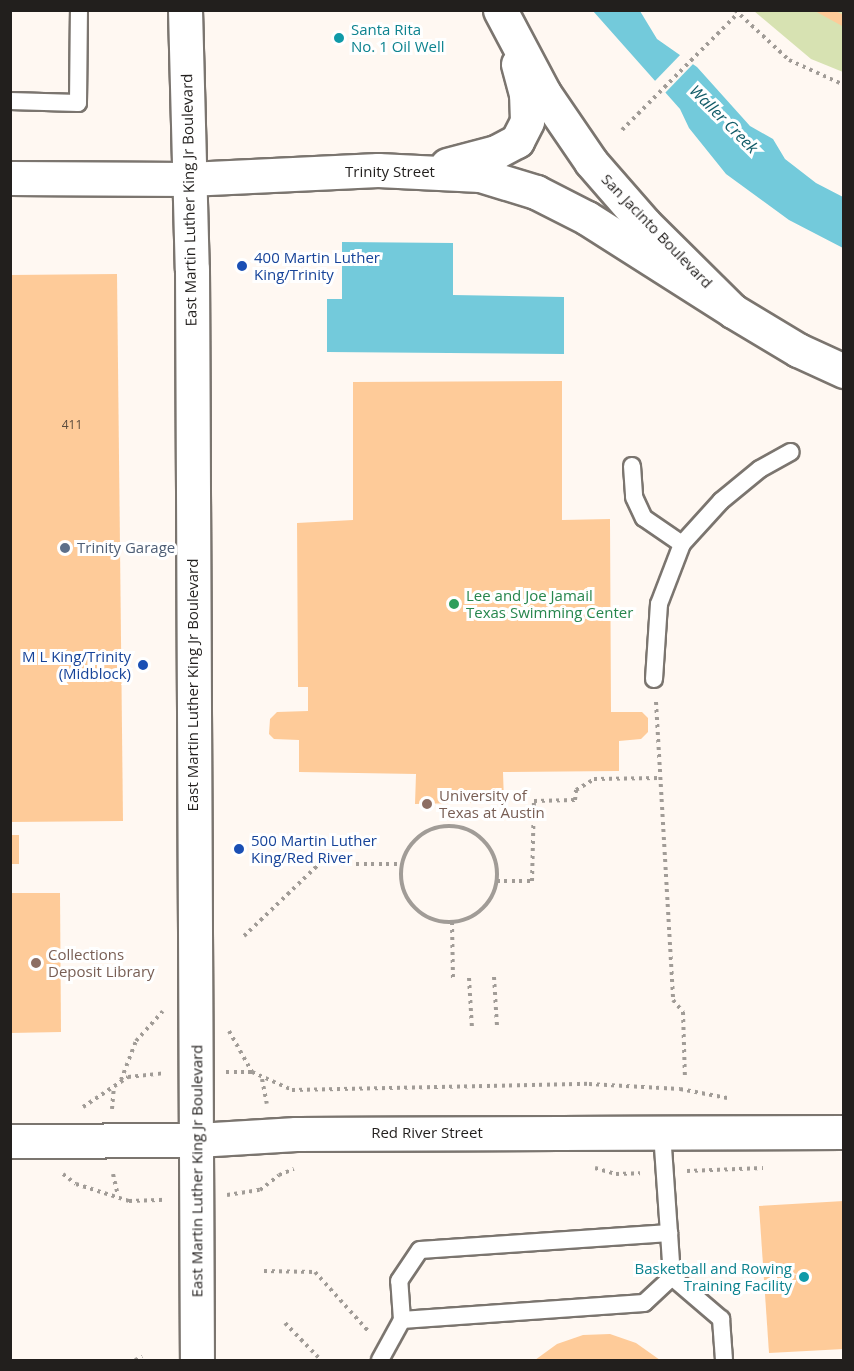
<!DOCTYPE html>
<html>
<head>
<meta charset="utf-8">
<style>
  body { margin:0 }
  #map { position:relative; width:854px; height:1371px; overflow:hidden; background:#fff8f2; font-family:"Open Sans",sans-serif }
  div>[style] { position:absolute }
  .green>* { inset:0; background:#d7e2b2 }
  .water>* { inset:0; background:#73cadb }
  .pier>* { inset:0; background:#fff8f2 }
  .building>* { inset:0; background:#fecb99 }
  .path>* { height:4px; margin-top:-2px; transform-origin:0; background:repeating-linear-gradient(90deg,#a19c97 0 3px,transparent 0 7.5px) }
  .path>.ring { margin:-2px; padding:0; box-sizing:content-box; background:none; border:4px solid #a19c97; border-radius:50% }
  .roads { filter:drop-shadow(2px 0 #7b756f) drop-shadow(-2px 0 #7b756f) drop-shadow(0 2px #7b756f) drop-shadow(0 -2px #7b756f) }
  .lane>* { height:16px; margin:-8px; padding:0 8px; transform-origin:8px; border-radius:8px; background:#fff }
  .street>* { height:33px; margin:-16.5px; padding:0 16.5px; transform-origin:16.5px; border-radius:16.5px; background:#fff }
  .secondary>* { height:33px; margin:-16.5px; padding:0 16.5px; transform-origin:16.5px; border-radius:16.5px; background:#fff }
  .dots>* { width:16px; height:16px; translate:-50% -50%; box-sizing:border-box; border:3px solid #fff; border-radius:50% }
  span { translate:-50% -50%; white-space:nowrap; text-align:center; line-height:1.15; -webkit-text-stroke:6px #fff; paint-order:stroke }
  .number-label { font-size:12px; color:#594a3c }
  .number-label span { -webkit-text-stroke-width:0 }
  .culture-label { font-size:15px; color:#0d838f }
  .left { translate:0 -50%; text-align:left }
  .right { translate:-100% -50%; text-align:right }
  .street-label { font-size:15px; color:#221f1d }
  .transit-label { font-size:15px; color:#164399 }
  .service-label { font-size:15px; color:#4e5e75 }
  .leisure-label { font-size:15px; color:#27864d }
  .education-label { font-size:15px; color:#785e54 }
  .water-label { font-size:16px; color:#125c68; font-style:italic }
  .frame { position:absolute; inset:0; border:12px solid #221f1d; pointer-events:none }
</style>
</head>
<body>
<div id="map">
  <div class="green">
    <i style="clip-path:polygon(754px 11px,843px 11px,843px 72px,811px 59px)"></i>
  </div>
  <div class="water">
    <i style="clip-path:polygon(593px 11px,640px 11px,657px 39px,697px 67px,750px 126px,773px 139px,785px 159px,816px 183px,843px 197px,843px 248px,789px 220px,726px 174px,689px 128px,680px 109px)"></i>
    <i style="clip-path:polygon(342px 242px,453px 243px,453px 295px,564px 297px,564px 354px,327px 352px,327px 299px,342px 299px)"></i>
  </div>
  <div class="pier">
    <i style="clip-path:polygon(683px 52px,695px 62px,663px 95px,652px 84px)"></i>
  </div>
  <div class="building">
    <i style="clip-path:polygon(813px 10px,833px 10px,844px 15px,844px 27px)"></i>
    <i style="clip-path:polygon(117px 274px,123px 821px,10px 822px,10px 275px)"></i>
    <i style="clip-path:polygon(562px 381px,562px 520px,610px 519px,611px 712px,642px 712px,648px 718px,648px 732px,641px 739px,619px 741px,619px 771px,503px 772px,504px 802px,415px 804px,416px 774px,299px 772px,299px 740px,274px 739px,269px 734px,270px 719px,277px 712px,308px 711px,308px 687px,298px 687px,297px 523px,353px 520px,353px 382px)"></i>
    <i style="clip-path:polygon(10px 835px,19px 835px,19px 864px,10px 864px)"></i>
    <i style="clip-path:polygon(10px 893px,60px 893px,61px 1032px,10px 1033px)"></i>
    <i style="clip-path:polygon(844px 1201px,844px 1349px,769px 1353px,759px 1206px)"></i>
    <i style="clip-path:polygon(610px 1334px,636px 1343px,660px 1360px,535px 1360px,557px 1344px,583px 1335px)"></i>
  </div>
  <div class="path">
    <i style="left:735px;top:10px;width:74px;rotate:42.8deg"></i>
    <i style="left:789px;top:60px;width:60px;rotate:24.4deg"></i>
    <i style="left:622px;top:130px;width:163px;rotate:-45.2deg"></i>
    <i style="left:656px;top:702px;width:298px;rotate:86.7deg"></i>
    <i style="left:673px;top:1000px;width:16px;rotate:50deg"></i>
    <i style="left:683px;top:1012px;width:66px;rotate:88.3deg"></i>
    <i class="ring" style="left:401px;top:826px;width:92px;height:92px"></i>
    <i style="left:497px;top:881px;width:35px"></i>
    <i style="left:532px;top:881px;width:80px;rotate:-88.6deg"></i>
    <i style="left:534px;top:801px;width:41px;rotate:-1.4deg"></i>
    <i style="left:575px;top:800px;width:10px;rotate:-84deg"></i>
    <i style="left:576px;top:790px;width:21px;rotate:-31deg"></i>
    <i style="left:594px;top:779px;width:66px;rotate:-0.9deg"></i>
    <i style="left:452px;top:922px;width:57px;rotate:89deg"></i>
    <i style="left:244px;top:936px;width:104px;rotate:-43.8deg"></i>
    <i style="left:319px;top:864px;width:83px"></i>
    <i style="left:494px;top:977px;width:49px;rotate:86.5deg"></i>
    <i style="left:469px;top:978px;width:50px;rotate:86.6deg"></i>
    <i style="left:229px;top:1031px;width:47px;rotate:60.7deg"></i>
    <i style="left:226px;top:1072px;width:26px"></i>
    <i style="left:252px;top:1072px;width:44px;rotate:24.2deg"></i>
    <i style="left:292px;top:1090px;width:297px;rotate:-1.2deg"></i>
    <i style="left:589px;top:1084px;width:91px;rotate:3.1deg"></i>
    <i style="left:680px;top:1089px;width:48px;rotate:10.8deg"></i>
    <i style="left:262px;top:1079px;width:25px;rotate:79deg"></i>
    <i style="left:121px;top:1080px;width:42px;rotate:-69deg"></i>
    <i style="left:136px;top:1041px;width:40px;rotate:-48deg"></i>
    <i style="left:83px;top:1107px;width:54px;rotate:-33.7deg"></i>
    <i style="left:128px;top:1077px;width:37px;rotate:-6deg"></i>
    <i style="left:112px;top:1109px;width:22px;rotate:-85deg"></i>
    <i style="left:595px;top:1168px;width:22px;rotate:16deg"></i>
    <i style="left:616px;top:1174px;width:24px;rotate:-2deg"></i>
    <i style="left:687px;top:1171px;width:76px;rotate:-2.3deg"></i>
    <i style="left:63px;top:1174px;width:16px;rotate:38deg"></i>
    <i style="left:76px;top:1184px;width:56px;rotate:17.8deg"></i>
    <i style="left:129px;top:1201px;width:37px;rotate:-2deg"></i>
    <i style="left:113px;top:1174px;width:22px;rotate:77deg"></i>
    <i style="left:227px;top:1195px;width:33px;rotate:-9deg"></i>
    <i style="left:260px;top:1190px;width:24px;rotate:-38deg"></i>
    <i style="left:279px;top:1175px;width:16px;rotate:-22deg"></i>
    <i style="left:264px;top:1271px;width:51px;rotate:1.1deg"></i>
    <i style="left:315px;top:1272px;width:81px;rotate:48deg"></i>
    <i style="left:285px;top:1323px;width:52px;rotate:45.8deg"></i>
    <i style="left:135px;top:1360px;width:8px;rotate:-23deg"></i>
  </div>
  <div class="roads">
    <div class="lane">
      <i style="left:10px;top:101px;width:68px;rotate:1.7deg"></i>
      <i style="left:78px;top:103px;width:93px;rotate:-89.4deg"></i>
      <i style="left:632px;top:466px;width:31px;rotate:86deg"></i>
      <i style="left:634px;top:497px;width:23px;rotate:65deg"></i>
      <i style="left:644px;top:518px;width:46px;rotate:34.4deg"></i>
      <i style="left:654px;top:679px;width:75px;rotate:-86.2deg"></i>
      <i style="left:659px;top:604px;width:64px;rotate:-69deg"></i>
      <i style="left:682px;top:544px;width:58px;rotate:-47.8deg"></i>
      <i style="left:721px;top:501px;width:50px;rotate:-39.4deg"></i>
      <i style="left:760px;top:469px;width:35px;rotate:-29deg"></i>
      <i style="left:662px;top:1133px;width:100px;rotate:86deg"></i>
      <i style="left:669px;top:1233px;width:44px;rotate:86.1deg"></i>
      <i style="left:672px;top:1277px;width:38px;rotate:137deg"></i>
      <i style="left:644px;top:1303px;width:243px;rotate:176deg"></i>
      <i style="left:402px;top:1320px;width:39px;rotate:-94deg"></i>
      <i style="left:399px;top:1281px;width:37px;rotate:-56deg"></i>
      <i style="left:420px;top:1250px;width:250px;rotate:-3.9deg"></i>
      <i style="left:672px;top:1277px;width:65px;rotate:40.6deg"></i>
      <i style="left:721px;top:1319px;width:41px;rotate:85.8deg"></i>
      <i style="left:380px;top:1360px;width:46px;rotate:-61.2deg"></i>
    </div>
    <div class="street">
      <i style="left:197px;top:1140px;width:99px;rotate:-3.5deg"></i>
      <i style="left:296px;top:1134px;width:548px;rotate:-0.21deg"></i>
    </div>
    <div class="secondary">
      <i style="left:185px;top:10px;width:259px;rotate:88.5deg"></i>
      <i style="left:192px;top:269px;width:1091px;rotate:89.74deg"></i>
      <i style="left:500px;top:10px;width:94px;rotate:62.1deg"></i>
      <i style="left:544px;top:93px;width:83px;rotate:55.7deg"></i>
      <i style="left:591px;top:162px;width:82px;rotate:48.9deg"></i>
      <i style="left:645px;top:224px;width:124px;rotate:44.7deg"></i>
      <i style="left:733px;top:311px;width:76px;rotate:31deg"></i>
      <i style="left:798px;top:350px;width:51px;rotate:24.5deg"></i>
      <i style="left:447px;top:165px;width:51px;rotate:-14.9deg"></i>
      <i style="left:496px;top:152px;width:24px;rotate:-28deg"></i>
      <i style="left:517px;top:141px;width:22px;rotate:-63deg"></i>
      <i style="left:527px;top:121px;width:27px;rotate:-92deg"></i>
      <i style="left:526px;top:94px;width:31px;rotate:-105deg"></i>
      <i style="left:10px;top:178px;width:178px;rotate:0.3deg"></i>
      <i style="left:188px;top:179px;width:190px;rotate:-2.7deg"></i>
      <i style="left:378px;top:170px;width:102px;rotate:2.8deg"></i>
      <i style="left:480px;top:175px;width:59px;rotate:16.9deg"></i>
      <i style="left:536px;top:192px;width:57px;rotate:27deg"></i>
      <i style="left:587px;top:218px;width:173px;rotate:32.5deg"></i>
      <i style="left:10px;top:1141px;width:187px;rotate:-0.3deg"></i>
    </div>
  </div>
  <div class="dots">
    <i style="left:339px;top:38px;background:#0f9aa8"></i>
    <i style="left:242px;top:266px;background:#1a4fb4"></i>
    <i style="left:65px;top:548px;background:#5c6f8a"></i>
    <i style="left:454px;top:604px;background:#2e9e5b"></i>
    <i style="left:143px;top:665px;background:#1a4fb4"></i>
    <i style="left:427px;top:804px;background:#8d6e63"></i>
    <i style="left:239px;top:849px;background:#1a4fb4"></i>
    <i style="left:36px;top:963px;background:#8d6e63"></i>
    <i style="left:804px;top:1277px;background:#0f9aa8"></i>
  </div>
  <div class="number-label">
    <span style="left:72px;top:425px">411</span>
  </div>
  <div class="culture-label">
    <span class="left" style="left:351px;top:38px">Santa Rita<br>No. 1 Oil Well</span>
    <span class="right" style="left:792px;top:1277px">Basketball and Rowing<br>Training Facility</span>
  </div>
  <div class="street-label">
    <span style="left:390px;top:172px">Trinity Street</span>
    <span style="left:189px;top:200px;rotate:-91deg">East Martin Luther King Jr Boulevard</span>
    <span style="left:657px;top:231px;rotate:46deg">San Jacinto Boulevard</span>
    <span style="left:193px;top:685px;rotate:-90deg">East Martin Luther King Jr Boulevard</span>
    <span style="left:427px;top:1133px">Red River Street</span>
    <span style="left:197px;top:1171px;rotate:-90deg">East Martin Luther King Jr Boulevard</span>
  </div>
  <div class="transit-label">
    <span class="left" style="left:254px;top:266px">400 Martin Luther<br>King/Trinity</span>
    <span class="right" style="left:131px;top:665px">M L King/Trinity<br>(Midblock)</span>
    <span class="left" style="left:251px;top:849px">500 Martin Luther<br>King/Red River</span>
  </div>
  <div class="service-label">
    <span class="left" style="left:77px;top:548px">Trinity Garage</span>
  </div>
  <div class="leisure-label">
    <span class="left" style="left:466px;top:604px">Lee and Joe Jamail<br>Texas Swimming Center</span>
  </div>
  <div class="education-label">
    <span class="left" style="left:439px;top:804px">University of<br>Texas at Austin</span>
    <span class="left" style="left:48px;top:963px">Collections<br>Deposit Library</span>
  </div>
  <div class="water-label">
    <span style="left:724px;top:119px;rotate:45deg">Waller Creek</span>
  </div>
  <div class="frame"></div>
</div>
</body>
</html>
